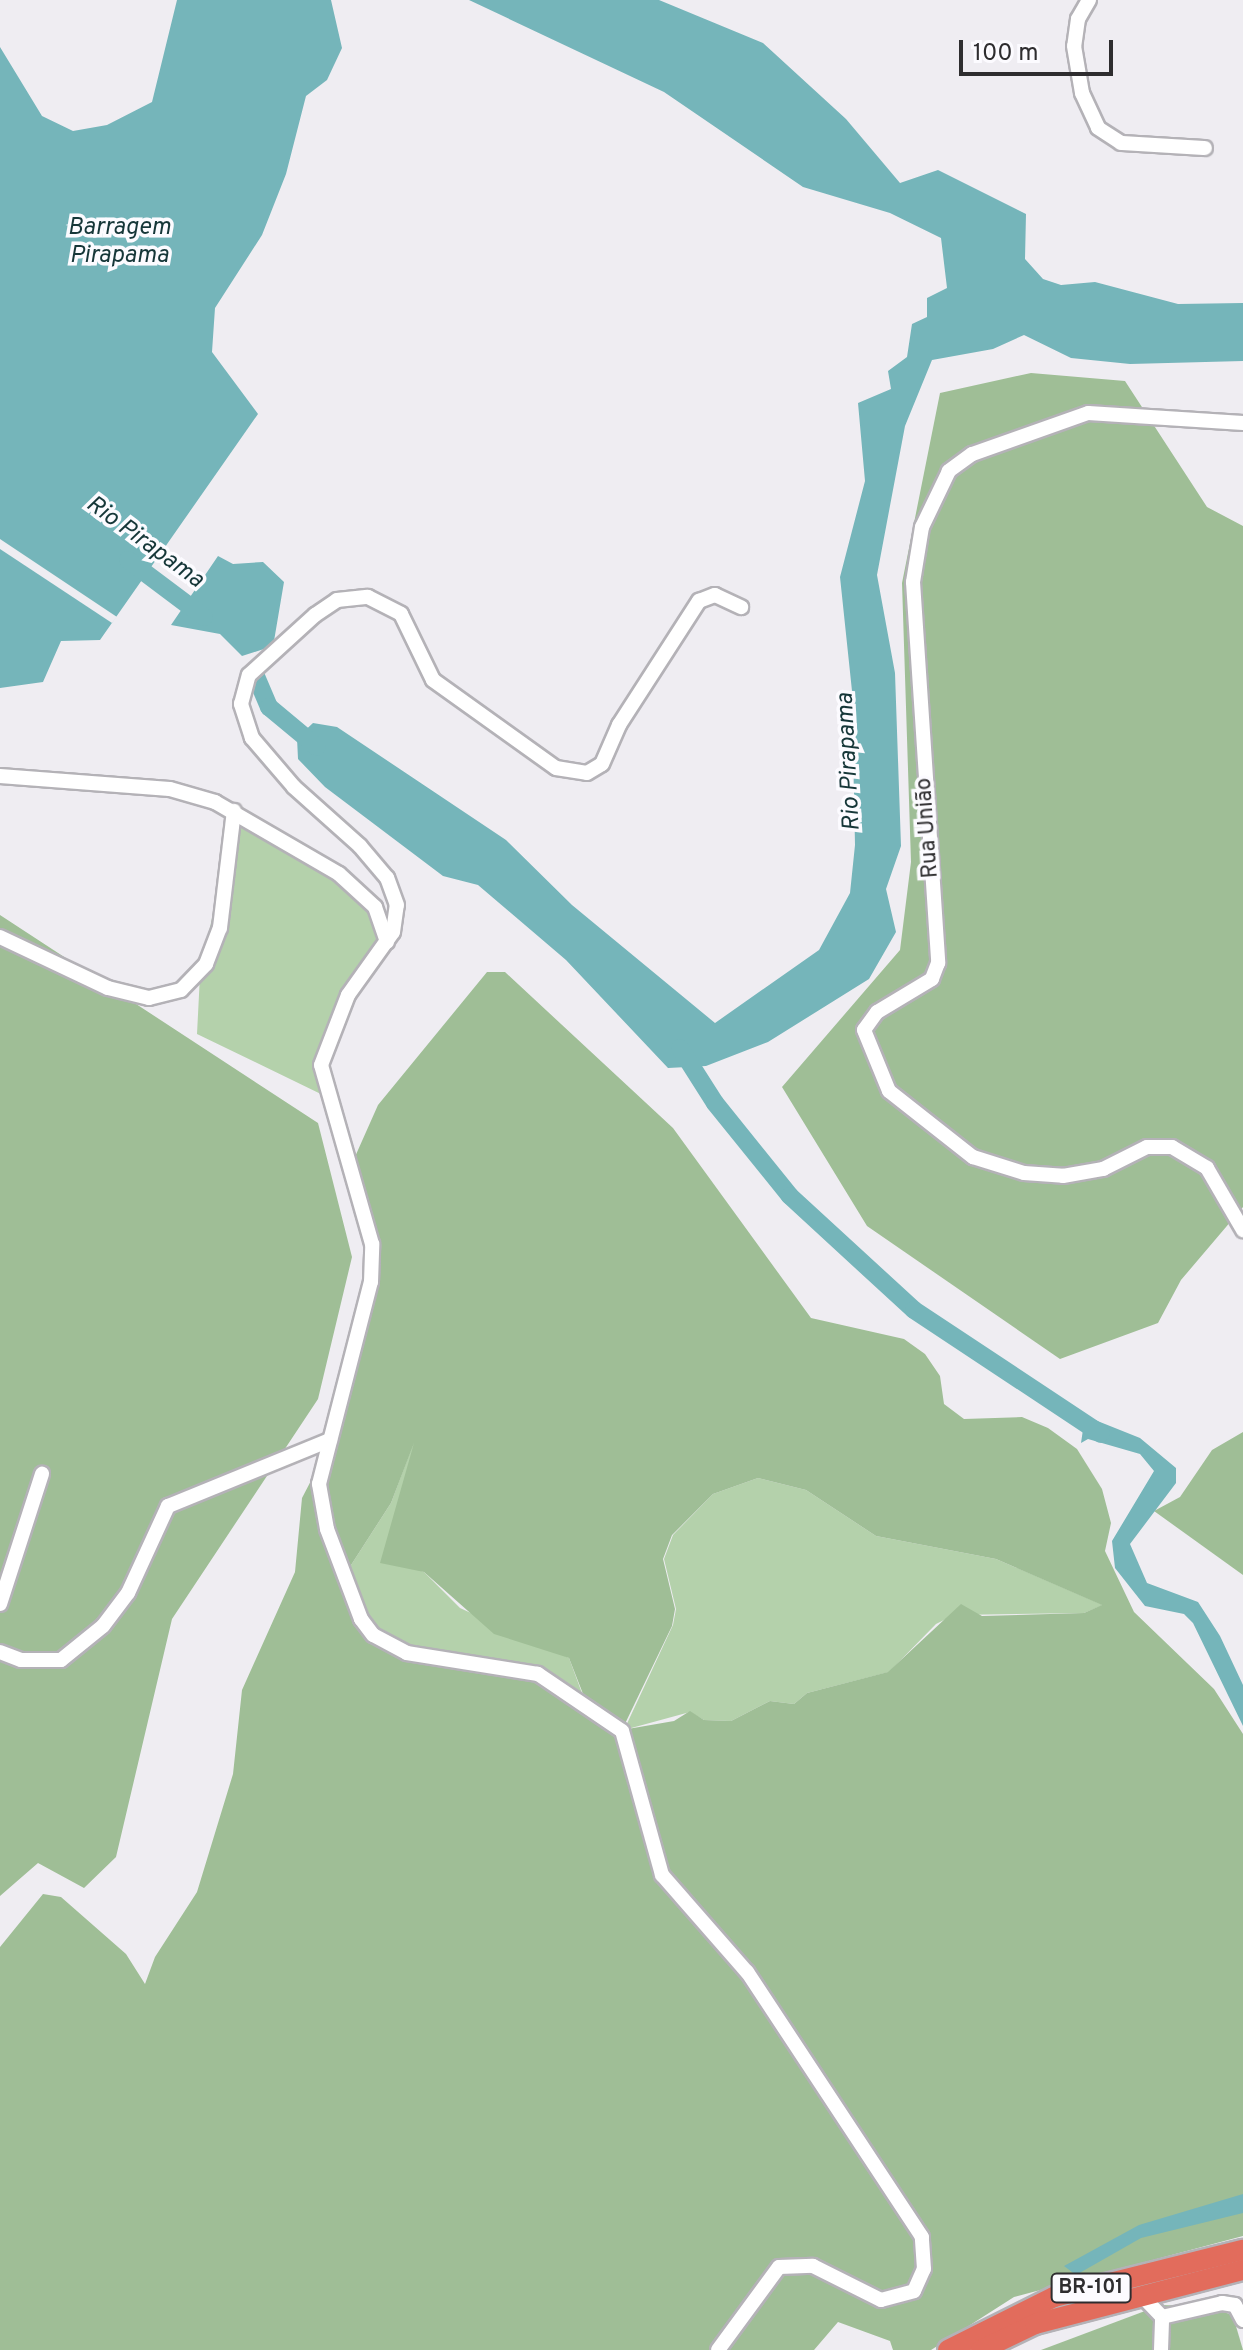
<!DOCTYPE html>
<html>
<head>
<meta charset="utf-8">
<style>
  body { margin:0 }
  #map { position:relative; width:1243px; height:2350px; overflow:hidden; background:#efedf2; font-family:Overpass,sans-serif }
  div>[style] { position:absolute }
  .green>* { inset:0; background:#b4d1ab }
  .forest>* { inset:0; background:#9fbe96 }
  .water>* { inset:0; background:#75b5ba }
  .pier>* { inset:0; background:#efedf2 }
  .river>* { height:18px; margin:-9px; padding:0 9px; transform-origin:9px; border-radius:9px; background:#75b5ba }
  .roads { filter:drop-shadow(2px 0 #b4b2b7) drop-shadow(-2px 0 #b4b2b7) drop-shadow(0 2px #b4b2b7) drop-shadow(0 -2px #b4b2b7) }
  .minor>* { height:14px; margin:-7px; padding:0 7px; transform-origin:7px; border-radius:7px; background:#fff }
  .highway>* { height:20px; margin:-10px; padding:0 10px; transform-origin:10px; border-radius:10px; background:#e26c5c }
  span { translate:-50% -50%; white-space:nowrap; text-align:center; line-height:1.15; -webkit-text-stroke:7px #fcfbff; paint-order:stroke }
  .shield-label span { padding:2px 6px; background:#fcfbff; border:2px solid; border-radius:6px; -webkit-text-stroke-width:0 }
  .shield-label { font-size:20px; color:#2e2d2f; font-weight:700 }
  .street-label { font-size:22px; color:#2e2d2f }
  .water-label { font-size:24px; color:#163739; font-style:italic }
  .scale { position:absolute; left:959px; top:40px; width:154px; height:36px; box-sizing:border-box; border:4px solid #2e2d2f; border-top:0; padding-left:10px; font-size:24px; line-height:28px; white-space:nowrap; color:#2e2d2f; -webkit-text-stroke:6px #fcfbff; paint-order:stroke }
</style>
</head>
<body>
<div id="map">
  <div class="green">
    <i style="clip-path:polygon(234px 813px,319px 863px,393px 932px,325px 1038px,327px 1097px,197px 1034px,200px 975px)"></i>
    <i style="clip-path:polygon(421px 1423px,402px 1564px,424px 1572px,460px 1608px,569px 1658px,586px 1704px,373px 1635px,344px 1576px,391px 1503px)"></i>
    <i style="clip-path:polygon(758px 1478px,806px 1490px,876px 1536px,996px 1559px,1103px 1605px,1084px 1613px,954px 1615px,936px 1624px,889px 1672px,807px 1693px,794px 1704px,770px 1701px,731px 1721px,704px 1720px,690px 1712px,624px 1730px,673px 1625px,676px 1609px,664px 1559px,673px 1535px,713px 1494px)"></i>
  </div>
  <div class="forest">
    <i style="clip-path:polygon(1031px 373px,1125px 381px,1207px 507px,1243px 526px,1243px 1207px,1181px 1280px,1158px 1323px,1060px 1359px,867px 1226px,782px 1087px,900px 950px,911px 862px,902px 583px,940px 393px)"></i>
    <i style="clip-path:polygon(0 915px,318px 1123px,352px 1257px,318px 1399px,172px 1619px,116px 1857px,84px 1888px,38px 1863px,0 1896px)"></i>
    <i style="clip-path:polygon(evenodd,487px 972px,505px 972px,673px 1128px,811px 1318px,904px 1339px,925px 1354px,940px 1376px,944px 1404px,964px 1419px,1022px 1417px,1048px 1428px,1077px 1449px,1102px 1489px,1111px 1523px,1105px 1551px,1134px 1612px,1214px 1689px,1243px 1734px,1243px 2236px,1014px 2297px,931px 2350px,893px 2350px,890px 2341px,838px 2322px,814px 2350px,0 2350px,0 1947px,43px 1894px,61px 1897px,126px 1954px,145px 1984px,155px 1957px,197px 1892px,233px 1774px,242px 1690px,295px 1572px,302px 1498px,327px 1450px,373px 1264px,350px 1168px,378px 1105px,487px 972px,414px 1443px,380px 1563px,424px 1572px,494px 1634px,569px 1658px,587px 1704px,538px 1674px,390px 1645px,361px 1619px,344px 1576px,391px 1503px,414px 1443px,487px 972px,758px 1478px,806px 1490px,876px 1536px,996px 1559px,1102px 1605px,1084px 1613px,982px 1616px,961px 1604px,888px 1672px,807px 1693px,794px 1704px,770px 1701px,731px 1721px,704px 1720px,690px 1711px,674px 1721px,622px 1730px,672px 1626px,675px 1609px,663px 1559px,672px 1535px,713px 1494px,758px 1478px)"></i>
    <i style="clip-path:polygon(1243px 1432px,1243px 1575px,1154px 1511px,1180px 1497px,1212px 1450px)"></i>
    <i style="clip-path:polygon(1161px 2305px,1215px 2307px,1233px 2316px,1243px 2350px,1041px 2350px)"></i>
  </div>
  <div class="water">
    <i style="clip-path:polygon(177px 0,331px 0,342px 48px,327px 80px,306px 96px,286px 174px,262px 235px,215px 308px,212px 352px,258px 414px,100px 640px,61px 641px,43px 682px,0 688px,0 47px,42px 116px,73px 131px,107px 125px,152px 102px)"></i>
    <i style="clip-path:polygon(469px 0,659px 0,763px 43px,846px 119px,900px 183px,938px 170px,1026px 214px,1025px 259px,1043px 279px,1061px 285px,1095px 282px,1178px 304px,1243px 303px,1243px 361px,1130px 364px,1071px 358px,1024px 335px,993px 349px,932px 360px,905px 426px,877px 575px,895px 673px,901px 846px,886px 889px,896px 932px,869px 979px,768px 1042px,706px 1066px,668px 1068px,566px 960px,478px 885px,443px 876px,325px 787px,298px 759px,297px 738px,313px 723px,337px 727px,506px 840px,572px 905px,715px 1023px,819px 950px,850px 893px,855px 845px,852px 691px,840px 577px,865px 481px,858px 403px,891px 389px,888px 371px,907px 357px,912px 324px,927px 317px,927px 298px,947px 288px,941px 238px,890px 213px,803px 187px,664px 92px)"></i>
    <i style="clip-path:polygon(218px 556px,233px 564px,263px 562px,284px 582px,274px 641px,267px 648px,242px 656px,220px 634px,171px 625px)"></i>
    <i style="clip-path:polygon(1085px 1416px,1140px 1438px,1176px 1468px,1176px 1483px,1130px 1544px,1147px 1583px,1198px 1602px,1220px 1636px,1243px 1685px,1243px 1726px,1193px 1623px,1184px 1614px,1145px 1606px,1115px 1568px,1112px 1541px,1154px 1471px,1140px 1454px,1088px 1439px,1081px 1443px)"></i>
    <i style="clip-path:polygon(1243px 2194px,1243px 2213px,1141px 2238px,1076px 2275px,1064px 2266px,1139px 2225px)"></i>
  </div>
  <div class="pier">
    <i style="clip-path:polygon(0 539px,117px 617px,112px 623px,0 549px)"></i>
  </div>
  <div class="river">
    <i style="left:128px;top:560px;width:95px;rotate:36.9deg"></i>
    <i style="left:255px;top:674px;width:36px;rotate:67deg"></i>
    <i style="left:269px;top:707px;width:62px;rotate:39.8deg"></i>
    <i style="left:680px;top:1048px;width:65px;rotate:57.5deg"></i>
    <i style="left:715px;top:1103px;width:119px;rotate:51.1deg"></i>
    <i style="left:790px;top:1196px;width:168px;rotate:42.6deg"></i>
    <i style="left:914px;top:1310px;width:224px;rotate:33.5deg"></i>
  </div>
  <div class="roads">
    <div class="minor">
      <i style="left:1089px;top:0;width:22px;rotate:120deg"></i>
      <i style="left:1078px;top:19px;width:27px;rotate:98deg"></i>
      <i style="left:1074px;top:46px;width:48px;rotate:80.3deg"></i>
      <i style="left:1082px;top:93px;width:38px;rotate:65deg"></i>
      <i style="left:1098px;top:128px;width:27px;rotate:33deg"></i>
      <i style="left:1121px;top:143px;width:84px;rotate:3.4deg"></i>
      <i style="left:1243px;top:423px;width:155px;rotate:-176.3deg"></i>
      <i style="left:1088px;top:413px;width:123px;rotate:160.5deg"></i>
      <i style="left:972px;top:454px;width:29px;rotate:144deg"></i>
      <i style="left:949px;top:471px;width:62px;rotate:115.7deg"></i>
      <i style="left:922px;top:527px;width:56px;rotate:99.3deg"></i>
      <i style="left:913px;top:582px;width:382px;rotate:86.2deg"></i>
      <i style="left:938px;top:963px;width:17px;rotate:111deg"></i>
      <i style="left:932px;top:979px;width:64px;rotate:149deg"></i>
      <i style="left:877px;top:1012px;width:22px;rotate:126deg"></i>
      <i style="left:864px;top:1030px;width:66px;rotate:67.7deg"></i>
      <i style="left:889px;top:1091px;width:107px;rotate:38.2deg"></i>
      <i style="left:973px;top:1157px;width:53px;rotate:17.4deg"></i>
      <i style="left:1024px;top:1173px;width:39px;rotate:4deg"></i>
      <i style="left:1063px;top:1176px;width:41px;rotate:-9.9deg"></i>
      <i style="left:1103px;top:1169px;width:49px;rotate:-26.6deg"></i>
      <i style="left:1147px;top:1147px;width:25px"></i>
      <i style="left:1172px;top:1147px;width:41px;rotate:31deg"></i>
      <i style="left:1207px;top:1168px;width:72px;rotate:59.9deg"></i>
      <i style="left:0;top:776px;width:170px;rotate:4.4deg"></i>
      <i style="left:170px;top:789px;width:47px;rotate:16.1deg"></i>
      <i style="left:215px;top:802px;width:143px;rotate:30.1deg"></i>
      <i style="left:339px;top:874px;width:49px;rotate:42.5deg"></i>
      <i style="left:375px;top:907px;width:37px;rotate:71deg"></i>
      <i style="left:0;top:937px;width:119px;rotate:25.3deg"></i>
      <i style="left:108px;top:988px;width:42px;rotate:13.7deg"></i>
      <i style="left:149px;top:998px;width:33px;rotate:-14deg"></i>
      <i style="left:181px;top:990px;width:36px;rotate:-46deg"></i>
      <i style="left:206px;top:964px;width:39px;rotate:-69deg"></i>
      <i style="left:220px;top:928px;width:118px;rotate:-83.2deg"></i>
      <i style="left:0;top:1604px;width:137px;rotate:-72.1deg"></i>
      <i style="left:0;top:1652px;width:22px;rotate:21deg"></i>
      <i style="left:21px;top:1660px;width:40px"></i>
      <i style="left:61px;top:1660px;width:54px;rotate:-39deg"></i>
      <i style="left:103px;top:1626px;width:41px;rotate:-52.9deg"></i>
      <i style="left:128px;top:1593px;width:96px;rotate:-65.3deg"></i>
      <i style="left:168px;top:1506px;width:175px;rotate:-22.2deg"></i>
      <i style="left:1142px;top:2296px;width:29px;rotate:46deg"></i>
      <i style="left:1162px;top:2317px;width:62px;rotate:-13.1deg"></i>
      <i style="left:1222px;top:2303px;width:13px;rotate:9deg"></i>
      <i style="left:1235px;top:2305px;width:17px;rotate:62deg"></i>
      <i style="left:718px;top:2350px;width:103px;rotate:-53.7deg"></i>
      <i style="left:779px;top:2267px;width:34px;rotate:-2deg"></i>
      <i style="left:813px;top:2266px;width:76px;rotate:26.6deg"></i>
      <i style="left:881px;top:2300px;width:34px;rotate:-15deg"></i>
      <i style="left:914px;top:2291px;width:24px;rotate:-66deg"></i>
      <i style="left:924px;top:2269px;width:32px;rotate:-94deg"></i>
      <i style="left:922px;top:2237px;width:318px;rotate:-123.4deg"></i>
      <i style="left:747px;top:1972px;width:129px;rotate:-131.2deg"></i>
      <i style="left:662px;top:1875px;width:149px;rotate:-105.5deg"></i>
      <i style="left:622px;top:1731px;width:102px;rotate:-145.8deg"></i>
      <i style="left:538px;top:1674px;width:133px;rotate:-170.9deg"></i>
      <i style="left:407px;top:1653px;width:38px;rotate:-152deg"></i>
      <i style="left:373px;top:1635px;width:20px;rotate:-127deg"></i>
      <i style="left:361px;top:1619px;width:96px;rotate:-110.7deg"></i>
      <i style="left:327px;top:1529px;width:46px;rotate:-100.1deg"></i>
      <i style="left:319px;top:1484px;width:209px;rotate:-75.6deg"></i>
      <i style="left:371px;top:1282px;width:38px;rotate:-88deg"></i>
      <i style="left:372px;top:1244px;width:186px;rotate:-105.9deg"></i>
      <i style="left:321px;top:1065px;width:75px;rotate:-68.9deg"></i>
      <i style="left:348px;top:995px;width:77px;rotate:-54.5deg"></i>
      <i style="left:393px;top:932px;width:27px;rotate:-82deg"></i>
      <i style="left:397px;top:905px;width:29px;rotate:-110deg"></i>
      <i style="left:387px;top:878px;width:42px;rotate:-130.2deg"></i>
      <i style="left:360px;top:846px;width:89px;rotate:-138.2deg"></i>
      <i style="left:294px;top:787px;width:65px;rotate:-130.6deg"></i>
      <i style="left:252px;top:738px;width:36px;rotate:-108deg"></i>
      <i style="left:241px;top:704px;width:30px;rotate:-75deg"></i>
      <i style="left:249px;top:675px;width:89px;rotate:-42.3deg"></i>
      <i style="left:315px;top:615px;width:27px;rotate:-34deg"></i>
      <i style="left:337px;top:600px;width:31px;rotate:-6deg"></i>
      <i style="left:368px;top:597px;width:37px;rotate:27deg"></i>
      <i style="left:401px;top:614px;width:73px;rotate:64.1deg"></i>
      <i style="left:433px;top:680px;width:151px;rotate:35.6deg"></i>
      <i style="left:556px;top:768px;width:31px;rotate:9deg"></i>
      <i style="left:587px;top:773px;width:17px;rotate:-31deg"></i>
      <i style="left:602px;top:764px;width:43px;rotate:-66.4deg"></i>
      <i style="left:619px;top:725px;width:148px;rotate:-57.2deg"></i>
      <i style="left:699px;top:601px;width:17px;rotate:-21deg"></i>
      <i style="left:715px;top:595px;width:29px;rotate:25deg"></i>
      <i style="left:1161px;top:2350px;width:33px;rotate:-88deg"></i>
    </div>
    <div class="highway">
      <i style="left:948px;top:2350px;width:119px;rotate:-26.6deg"></i>
      <i style="left:1054px;top:2297px;width:195px;rotate:-14deg"></i>
      <i style="left:981px;top:2350px;width:60px;rotate:-25.7deg"></i>
      <i style="left:1035px;top:2324px;width:215px;rotate:-14.6deg"></i>
    </div>
  </div>
  <div class="shield-label">
    <span style="left:1091px;top:2288px">BR-101</span>
  </div>
  <div class="street-label">
    <span style="left:928px;top:828px;rotate:-94deg">Rua União</span>
  </div>
  <div class="water-label">
    <span style="left:119px;top:243px">Barragem<br>Pirapama</span>
    <span style="left:144px;top:543px;rotate:36deg">Rio Pirapama</span>
    <span style="left:850px;top:762px;rotate:-93deg">Rio Pirapama</span>
  </div>
  <div class="scale">100 m</div>
</div>
</body>
</html>
